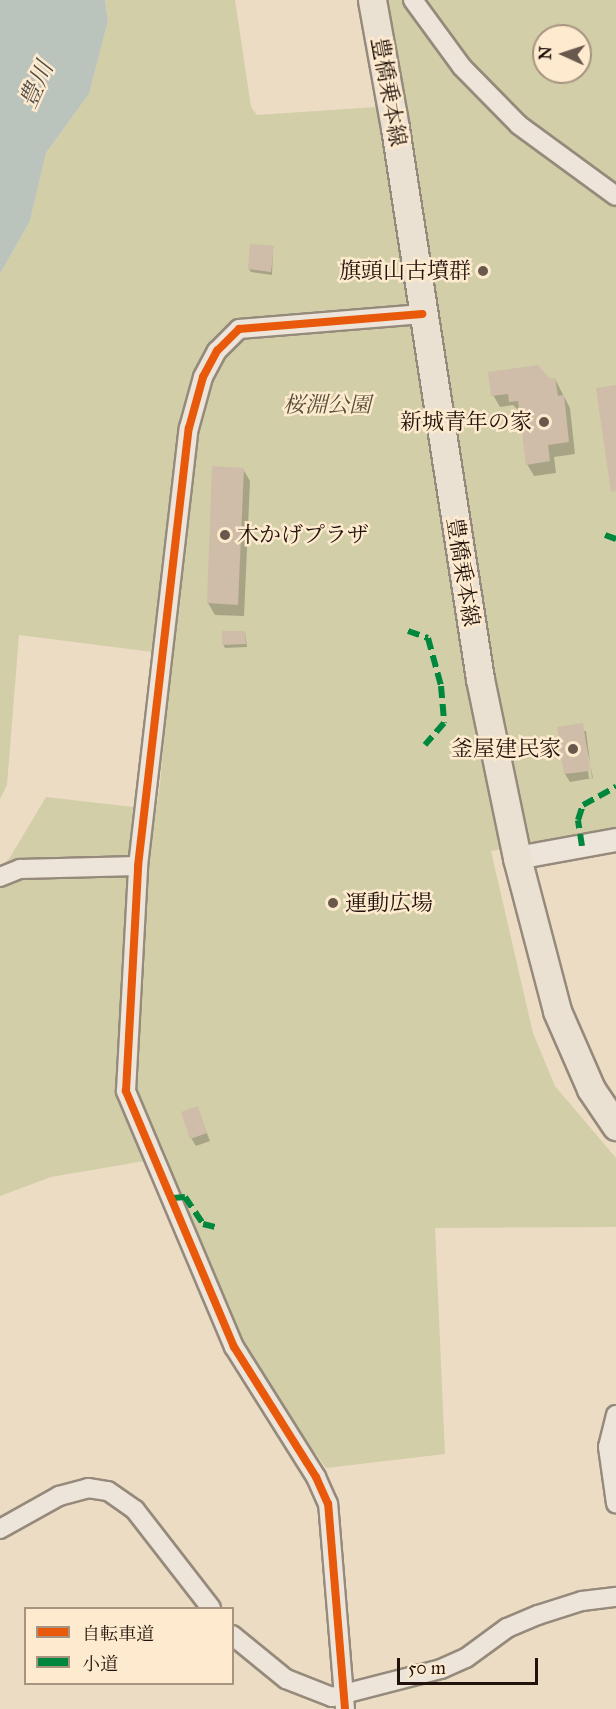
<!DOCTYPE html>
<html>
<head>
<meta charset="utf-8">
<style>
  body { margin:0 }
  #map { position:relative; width:616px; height:1709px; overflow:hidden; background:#eddcc4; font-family:"IM FELL Great Primer","Noto Serif JP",serif }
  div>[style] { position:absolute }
  .green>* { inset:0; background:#d1cea8 }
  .water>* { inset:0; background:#bbc4bc }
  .shadow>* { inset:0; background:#0003 }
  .building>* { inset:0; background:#cfbca9 }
  .roads { filter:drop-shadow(2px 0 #958a7b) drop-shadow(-2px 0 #958a7b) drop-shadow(0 2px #958a7b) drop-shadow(0 -2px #958a7b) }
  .minor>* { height:18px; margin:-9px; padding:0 9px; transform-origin:9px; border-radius:9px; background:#eee5da }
  .tertiary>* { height:22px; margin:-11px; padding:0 11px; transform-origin:11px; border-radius:11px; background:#eee5da }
  .primary>* { height:27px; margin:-13.5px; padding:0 13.5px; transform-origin:13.5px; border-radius:13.5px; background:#ebe1d3 }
  .quiet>* { height:6px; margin-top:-3px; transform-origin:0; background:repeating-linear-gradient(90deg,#00873e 0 12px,transparent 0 18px) }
  .cycleway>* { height:8px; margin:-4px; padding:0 4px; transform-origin:4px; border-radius:4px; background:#e8590c }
  .dots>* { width:16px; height:16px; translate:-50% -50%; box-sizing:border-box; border:3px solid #feeace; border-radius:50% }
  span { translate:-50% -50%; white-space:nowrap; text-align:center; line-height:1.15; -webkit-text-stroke:5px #feeace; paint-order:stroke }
  .street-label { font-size:22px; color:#21120b }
  .poi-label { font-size:22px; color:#21120b }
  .right { translate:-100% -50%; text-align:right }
  .left { translate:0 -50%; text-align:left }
  .park-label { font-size:22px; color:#57503a; font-style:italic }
  .water-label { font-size:24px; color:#504c48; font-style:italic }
  .legend { position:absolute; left:24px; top:1607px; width:210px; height:78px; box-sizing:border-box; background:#feeace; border:2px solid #a69480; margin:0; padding:8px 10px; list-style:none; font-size:18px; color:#21120b }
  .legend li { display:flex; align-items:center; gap:12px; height:30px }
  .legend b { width:30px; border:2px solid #a69480 }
  .north { position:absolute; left:532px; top:24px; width:60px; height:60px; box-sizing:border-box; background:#feeace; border:2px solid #a69480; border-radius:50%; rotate:273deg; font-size:16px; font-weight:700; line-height:24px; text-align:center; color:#21120b }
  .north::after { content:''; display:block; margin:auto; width:21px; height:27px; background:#68594c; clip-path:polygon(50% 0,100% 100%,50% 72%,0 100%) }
  .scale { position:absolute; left:397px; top:1658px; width:141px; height:27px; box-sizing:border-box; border:3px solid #21120b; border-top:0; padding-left:8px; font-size:18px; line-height:21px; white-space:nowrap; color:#21120b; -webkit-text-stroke:4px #feeace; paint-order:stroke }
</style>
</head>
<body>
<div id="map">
  <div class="green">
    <i style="clip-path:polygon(evenodd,105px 0,235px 0,251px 107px,257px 115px,406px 105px,383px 0,616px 0,616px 831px,491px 851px,533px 1033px,555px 1086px,616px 1158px,616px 1227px,435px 1228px,445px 1454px,326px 1468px,258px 1374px,162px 1158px,51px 1177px,0 1196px,0 882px,21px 872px,146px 874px,160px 784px,172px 649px,154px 646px,153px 652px,19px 635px,7px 785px,0 799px,0 274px,30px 221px,46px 153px,89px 94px,108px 21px,105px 0,544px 36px,580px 36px,580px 72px,544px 72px,544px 36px)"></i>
    <i style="clip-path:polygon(46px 797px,133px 807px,134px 857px,0 877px,0 866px,9px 859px)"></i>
  </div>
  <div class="water">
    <i style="clip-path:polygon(0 0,105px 0,108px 21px,89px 94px,46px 153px,30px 221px,0 274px)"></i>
  </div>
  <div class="shadow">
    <i style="clip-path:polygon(273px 248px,272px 275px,251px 272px,249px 269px)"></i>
    <i style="clip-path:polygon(555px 379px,570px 408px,575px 454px,554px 457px,556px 473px,534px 476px,527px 464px,521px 413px,513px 405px,500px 407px,493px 395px)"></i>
    <i style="clip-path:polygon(243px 469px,250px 481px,244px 616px,215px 615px,208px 603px)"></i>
    <i style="clip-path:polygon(245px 632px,247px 647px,225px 648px,223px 644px)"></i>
    <i style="clip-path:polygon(evenodd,582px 725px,593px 778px,570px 782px,565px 774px,582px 725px,583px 731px,586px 731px,592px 778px,589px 778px,583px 731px)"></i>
    <i style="clip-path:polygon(197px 1108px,210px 1141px,196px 1146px,191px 1138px)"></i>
  </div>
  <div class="building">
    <i style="clip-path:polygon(250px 244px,274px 246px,271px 272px,248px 269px)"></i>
    <i style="clip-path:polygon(538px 365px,549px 378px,555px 378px,558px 396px,564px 395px,569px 442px,548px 445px,550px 461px,526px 465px,518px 401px,509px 402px,508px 394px,491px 396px,488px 372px)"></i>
    <i style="clip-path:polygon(616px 385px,616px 491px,611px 492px,596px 388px)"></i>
    <i style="clip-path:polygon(212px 466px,244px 468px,238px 605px,207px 603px)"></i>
    <i style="clip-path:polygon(222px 631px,245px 631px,246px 644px,222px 645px)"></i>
    <i style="clip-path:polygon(583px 723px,590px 771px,564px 774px,557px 727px)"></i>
    <i style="clip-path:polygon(198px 1106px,207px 1133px,190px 1139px,181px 1112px)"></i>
  </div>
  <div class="roads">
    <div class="minor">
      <i style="left:413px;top:0;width:83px;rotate:53.8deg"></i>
      <i style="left:462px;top:67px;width:81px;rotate:45.5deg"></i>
      <i style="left:519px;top:125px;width:120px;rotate:36.2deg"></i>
      <i style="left:0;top:877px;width:22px;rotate:-22deg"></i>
      <i style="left:20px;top:869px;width:118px;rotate:-1.5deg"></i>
      <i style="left:616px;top:1415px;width:33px;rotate:104deg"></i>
      <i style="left:608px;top:1447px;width:57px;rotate:81.9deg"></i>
      <i style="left:0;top:1529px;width:68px;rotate:-29.2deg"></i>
      <i style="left:59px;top:1496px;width:30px;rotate:-15deg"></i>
      <i style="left:88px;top:1488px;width:20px;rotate:9deg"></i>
      <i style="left:108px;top:1491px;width:33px;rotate:35deg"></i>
      <i style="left:135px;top:1510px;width:124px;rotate:52.2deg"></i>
      <i style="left:232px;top:1635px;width:70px;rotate:39.2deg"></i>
      <i style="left:286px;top:1679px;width:49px;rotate:21.4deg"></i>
      <i style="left:332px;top:1697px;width:113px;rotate:-14.4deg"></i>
      <i style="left:441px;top:1669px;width:27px;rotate:-24deg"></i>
      <i style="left:466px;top:1658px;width:51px;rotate:-36.2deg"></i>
      <i style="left:507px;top:1628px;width:34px;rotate:-23deg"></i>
      <i style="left:538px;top:1615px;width:46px;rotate:-17.7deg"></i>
      <i style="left:582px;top:1601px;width:34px;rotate:-7deg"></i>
      <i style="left:345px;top:1709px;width:206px;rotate:-94.7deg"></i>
      <i style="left:328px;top:1504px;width:30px;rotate:-114deg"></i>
      <i style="left:316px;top:1477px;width:154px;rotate:-122.2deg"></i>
      <i style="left:234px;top:1347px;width:278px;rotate:-112.9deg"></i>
      <i style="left:126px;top:1091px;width:225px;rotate:-86.9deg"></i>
      <i style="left:138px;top:866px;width:441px;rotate:-83.4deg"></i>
      <i style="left:189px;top:428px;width:53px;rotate:-74.6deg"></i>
      <i style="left:203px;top:377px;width:30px;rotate:-62deg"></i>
      <i style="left:217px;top:351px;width:31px;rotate:-45deg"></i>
      <i style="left:239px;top:329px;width:184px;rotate:-4.7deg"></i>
    </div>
    <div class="tertiary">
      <i style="left:517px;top:858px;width:101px;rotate:-10.3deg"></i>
    </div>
    <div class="primary">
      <i style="left:372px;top:0;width:130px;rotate:79.8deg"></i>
      <i style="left:395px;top:128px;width:558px;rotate:81.23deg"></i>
      <i style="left:480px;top:679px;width:183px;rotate:78.3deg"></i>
      <i style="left:517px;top:858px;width:158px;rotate:75.3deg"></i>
      <i style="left:557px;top:1011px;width:85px;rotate:66.4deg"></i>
      <i style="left:591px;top:1089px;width:45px;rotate:56deg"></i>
    </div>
  </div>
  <div class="quiet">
    <i style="left:605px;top:535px;width:12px;rotate:20deg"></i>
    <i style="left:408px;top:631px;width:21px;rotate:19deg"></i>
    <i style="left:428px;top:638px;width:50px;rotate:74.8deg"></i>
    <i style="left:441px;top:686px;width:37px;rotate:85deg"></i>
    <i style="left:444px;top:723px;width:29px;rotate:131deg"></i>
    <i style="left:582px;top:846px;width:26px;rotate:-99deg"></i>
    <i style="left:578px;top:820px;width:16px;rotate:-72deg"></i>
    <i style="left:583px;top:805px;width:38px;rotate:-29deg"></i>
    <i style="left:173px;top:1198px;width:12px;rotate:-5deg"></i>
    <i style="left:185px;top:1197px;width:32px;rotate:56deg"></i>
    <i style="left:203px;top:1224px;width:12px;rotate:14deg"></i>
  </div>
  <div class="cycleway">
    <i style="left:345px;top:1709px;width:206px;rotate:-94.7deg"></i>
    <i style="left:328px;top:1504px;width:30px;rotate:-114deg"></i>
    <i style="left:316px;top:1477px;width:154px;rotate:-122.2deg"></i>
    <i style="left:234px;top:1347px;width:278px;rotate:-112.9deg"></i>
    <i style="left:126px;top:1091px;width:225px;rotate:-86.9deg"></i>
    <i style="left:138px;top:866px;width:441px;rotate:-83.4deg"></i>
    <i style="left:189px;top:428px;width:53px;rotate:-74.6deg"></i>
    <i style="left:203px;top:377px;width:30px;rotate:-62deg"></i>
    <i style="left:217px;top:351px;width:31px;rotate:-45deg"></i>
    <i style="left:239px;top:329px;width:184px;rotate:-4.7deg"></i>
  </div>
  <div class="dots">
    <i style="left:483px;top:271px;background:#68594c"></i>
    <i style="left:544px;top:422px;background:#68594c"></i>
    <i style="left:225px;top:535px;background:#68594c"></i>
    <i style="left:573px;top:749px;background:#68594c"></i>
    <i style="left:333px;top:903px;background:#68594c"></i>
  </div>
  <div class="street-label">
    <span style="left:389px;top:92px;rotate:80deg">豊橋乗本線</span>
    <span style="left:463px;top:572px;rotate:81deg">豊橋乗本線</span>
  </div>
  <div class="poi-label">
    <span class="right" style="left:471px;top:271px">旗頭山古墳群</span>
    <span class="right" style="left:532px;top:422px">新城青年の家</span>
    <span class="left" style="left:237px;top:535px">木かげプラザ</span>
    <span class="right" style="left:561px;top:749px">釜屋建民家</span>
    <span class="left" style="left:345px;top:903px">運動広場</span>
  </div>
  <div class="park-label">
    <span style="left:327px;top:405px">桜淵公園</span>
  </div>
  <div class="water-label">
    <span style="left:37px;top:85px;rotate:-66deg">豊川</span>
  </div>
  <ul class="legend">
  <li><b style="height:8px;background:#e8590c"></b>自転車道</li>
  <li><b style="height:8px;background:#00873e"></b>小道</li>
  </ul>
  <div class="north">N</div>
  <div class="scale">50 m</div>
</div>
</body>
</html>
